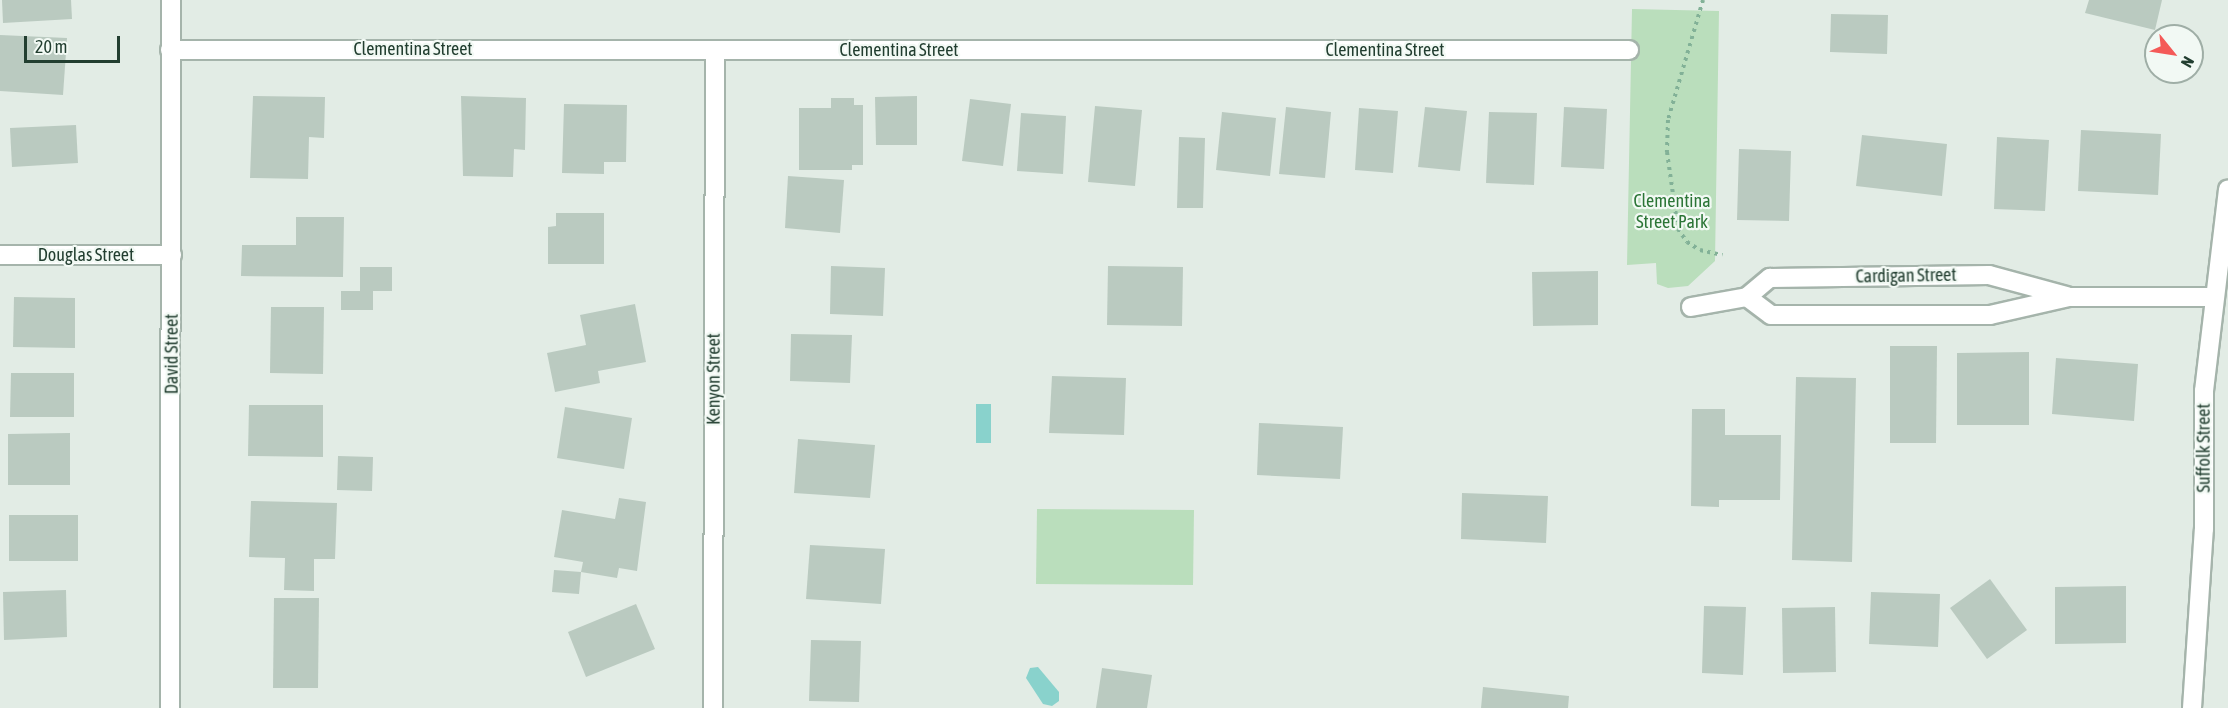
<!DOCTYPE html>
<html>
<head>
<meta charset="utf-8">
<style>
  body { margin:0 }
  #map { position:relative; width:2228px; height:708px; overflow:hidden; background:#e2ece5; font-family:"Asap Condensed",sans-serif }
  div>[style] { position:absolute }
  .green>* { inset:0; background:#badebc }
  .water>* { inset:0; background:#89d2cc }
  .building>* { inset:0; background:#bacac0 }
  .path>* { height:4px; margin-top:-2px; transform-origin:0; background:repeating-linear-gradient(90deg,#82b197 0 3px,transparent 0 7.5px) }
  .roads { filter:drop-shadow(2px 0 #a5b4ab) drop-shadow(-2px 0 #a5b4ab) drop-shadow(0 2px #a5b4ab) drop-shadow(0 -2px #a5b4ab) }
  .minor>* { height:18px; margin:-9px; padding:0 9px; transform-origin:9px; border-radius:9px; background:#fff }
  .tertiary>* { height:18px; margin:-9px; padding:0 9px; transform-origin:9px; border-radius:9px; background:#fff }
  span { translate:-50% -50%; white-space:nowrap; text-align:center; line-height:1.15; -webkit-text-stroke:4.5px #f2f9f4; paint-order:stroke }
  .street-label { font-size:18px; color:#223e30 }
  .park-label { font-size:18px; color:#2b7536 }
  .north { position:absolute; left:2144px; top:24px; width:60px; height:60px; box-sizing:border-box; background:#f2f9f4; border:2px solid #9faea6; border-radius:50%; rotate:120deg; font-size:16px; font-weight:700; line-height:24px; text-align:center; color:#223e30 }
  .north::after { content:''; display:block; margin:auto; width:21px; height:27px; background:#f45a58; clip-path:polygon(50% 0,100% 100%,50% 72%,0 100%) }
  .scale { position:absolute; left:24px; top:36px; width:96px; height:27px; box-sizing:border-box; border:3px solid #223e30; border-top:0; padding-left:8px; font-size:18px; line-height:21px; white-space:nowrap; color:#223e30; -webkit-text-stroke:4px #f2f9f4; paint-order:stroke }
</style>
</head>
<body>
<div id="map">
  <div class="green">
    <i style="clip-path:polygon(1632px 9px,1719px 11px,1715px 261px,1688px 286px,1668px 288px,1657px 284px,1656px 263px,1627px 265px)"></i>
    <i style="clip-path:polygon(1037px 509px,1194px 510px,1193px 585px,1036px 584px)"></i>
  </div>
  <div class="water">
    <i style="clip-path:polygon(976px 404px,991px 404px,991px 443px,976px 443px)"></i>
    <i style="clip-path:polygon(1038px 667px,1059px 692px,1059px 701px,1052px 706px,1043px 704px,1026px 678px,1030px 668px)"></i>
  </div>
  <div class="building">
    <i style="clip-path:polygon(2px 0,71px 0,72px 19px,3px 23px)"></i>
    <i style="clip-path:polygon(2089px 0,2162px 0,2155px 30px,2085px 13px)"></i>
    <i style="clip-path:polygon(1831px 14px,1888px 15px,1887px 54px,1830px 52px)"></i>
    <i style="clip-path:polygon(0 35px,67px 38px,63px 95px,0 91px)"></i>
    <i style="clip-path:polygon(253px 96px,325px 97px,324px 138px,309px 137px,308px 179px,250px 178px)"></i>
    <i style="clip-path:polygon(461px 96px,526px 98px,525px 150px,514px 149px,513px 177px,463px 176px)"></i>
    <i style="clip-path:polygon(917px 96px,917px 145px,876px 145px,875px 97px)"></i>
    <i style="clip-path:polygon(831px 98px,854px 98px,854px 105px,863px 105px,863px 165px,852px 165px,852px 170px,799px 170px,799px 108px,831px 108px)"></i>
    <i style="clip-path:polygon(970px 99px,1011px 104px,1003px 166px,962px 161px)"></i>
    <i style="clip-path:polygon(564px 104px,627px 105px,626px 162px,604px 162px,604px 174px,562px 173px)"></i>
    <i style="clip-path:polygon(1095px 106px,1142px 110px,1135px 186px,1088px 182px)"></i>
    <i style="clip-path:polygon(1286px 107px,1331px 112px,1325px 178px,1279px 174px)"></i>
    <i style="clip-path:polygon(1425px 107px,1467px 111px,1460px 171px,1418px 167px)"></i>
    <i style="clip-path:polygon(1564px 107px,1607px 109px,1604px 169px,1561px 167px)"></i>
    <i style="clip-path:polygon(1359px 108px,1398px 111px,1393px 173px,1355px 170px)"></i>
    <i style="clip-path:polygon(1222px 112px,1276px 118px,1270px 176px,1216px 170px)"></i>
    <i style="clip-path:polygon(1489px 112px,1537px 113px,1534px 185px,1486px 183px)"></i>
    <i style="clip-path:polygon(1021px 113px,1066px 116px,1063px 174px,1017px 171px)"></i>
    <i style="clip-path:polygon(76px 125px,78px 163px,12px 167px,10px 128px)"></i>
    <i style="clip-path:polygon(2081px 130px,2161px 134px,2158px 195px,2078px 191px)"></i>
    <i style="clip-path:polygon(1862px 135px,1947px 144px,1942px 196px,1856px 186px)"></i>
    <i style="clip-path:polygon(1179px 137px,1205px 138px,1203px 208px,1177px 208px)"></i>
    <i style="clip-path:polygon(1997px 137px,2049px 140px,2045px 211px,1994px 209px)"></i>
    <i style="clip-path:polygon(1739px 149px,1791px 151px,1789px 221px,1737px 220px)"></i>
    <i style="clip-path:polygon(788px 176px,844px 180px,840px 233px,785px 228px)"></i>
    <i style="clip-path:polygon(556px 213px,604px 213px,604px 264px,548px 264px,548px 227px,556px 226px)"></i>
    <i style="clip-path:polygon(296px 217px,344px 217px,343px 277px,241px 276px,242px 245px,296px 245px)"></i>
    <i style="clip-path:polygon(831px 266px,885px 268px,883px 316px,830px 314px)"></i>
    <i style="clip-path:polygon(1108px 266px,1183px 267px,1182px 326px,1107px 325px)"></i>
    <i style="clip-path:polygon(360px 267px,392px 267px,392px 291px,373px 291px,373px 310px,341px 310px,341px 291px,360px 291px)"></i>
    <i style="clip-path:polygon(1598px 271px,1598px 325px,1533px 326px,1532px 272px)"></i>
    <i style="clip-path:polygon(14px 297px,75px 298px,75px 348px,13px 347px)"></i>
    <i style="clip-path:polygon(635px 304px,646px 362px,598px 371px,600px 383px,555px 392px,547px 353px,586px 345px,580px 315px)"></i>
    <i style="clip-path:polygon(271px 307px,324px 307px,323px 374px,270px 373px)"></i>
    <i style="clip-path:polygon(791px 334px,852px 335px,850px 383px,790px 381px)"></i>
    <i style="clip-path:polygon(1890px 346px,1937px 346px,1936px 443px,1890px 443px)"></i>
    <i style="clip-path:polygon(2029px 352px,2029px 425px,1957px 425px,1957px 353px)"></i>
    <i style="clip-path:polygon(2056px 358px,2138px 364px,2134px 421px,2052px 414px)"></i>
    <i style="clip-path:polygon(11px 373px,74px 373px,74px 417px,10px 417px)"></i>
    <i style="clip-path:polygon(1052px 376px,1126px 378px,1124px 435px,1049px 433px)"></i>
    <i style="clip-path:polygon(1796px 377px,1856px 378px,1852px 562px,1792px 560px)"></i>
    <i style="clip-path:polygon(249px 405px,323px 405px,323px 457px,248px 456px)"></i>
    <i style="clip-path:polygon(565px 407px,632px 418px,624px 469px,557px 458px)"></i>
    <i style="clip-path:polygon(1692px 409px,1725px 409px,1725px 435px,1781px 435px,1780px 500px,1719px 500px,1719px 507px,1691px 506px)"></i>
    <i style="clip-path:polygon(1259px 423px,1343px 427px,1340px 479px,1257px 475px)"></i>
    <i style="clip-path:polygon(70px 433px,70px 485px,8px 485px,8px 434px)"></i>
    <i style="clip-path:polygon(798px 439px,875px 445px,870px 498px,794px 493px)"></i>
    <i style="clip-path:polygon(338px 456px,373px 457px,372px 491px,337px 490px)"></i>
    <i style="clip-path:polygon(1462px 493px,1548px 496px,1546px 543px,1461px 539px)"></i>
    <i style="clip-path:polygon(619px 498px,646px 502px,637px 571px,619px 568px,617px 578px,581px 572px,583px 562px,554px 557px,562px 510px,615px 519px)"></i>
    <i style="clip-path:polygon(251px 501px,337px 503px,335px 559px,314px 559px,314px 591px,284px 590px,285px 558px,249px 557px)"></i>
    <i style="clip-path:polygon(9px 515px,78px 515px,78px 561px,9px 561px)"></i>
    <i style="clip-path:polygon(810px 545px,885px 549px,881px 604px,806px 599px)"></i>
    <i style="clip-path:polygon(554px 570px,581px 572px,579px 594px,552px 592px)"></i>
    <i style="clip-path:polygon(1990px 579px,2027px 630px,1987px 659px,1950px 608px)"></i>
    <i style="clip-path:polygon(2126px 586px,2126px 643px,2055px 644px,2055px 587px)"></i>
    <i style="clip-path:polygon(66px 590px,67px 637px,4px 640px,3px 592px)"></i>
    <i style="clip-path:polygon(1871px 592px,1940px 594px,1938px 647px,1869px 644px)"></i>
    <i style="clip-path:polygon(274px 598px,319px 598px,318px 688px,273px 688px)"></i>
    <i style="clip-path:polygon(636px 604px,655px 649px,586px 677px,568px 632px)"></i>
    <i style="clip-path:polygon(1704px 606px,1746px 607px,1743px 675px,1702px 673px)"></i>
    <i style="clip-path:polygon(1835px 607px,1836px 672px,1783px 673px,1782px 608px)"></i>
    <i style="clip-path:polygon(811px 640px,861px 641px,859px 702px,809px 701px)"></i>
    <i style="clip-path:polygon(1102px 668px,1152px 675px,1147px 708px,1096px 708px)"></i>
    <i style="clip-path:polygon(1483px 687px,1569px 696px,1568px 708px,1481px 708px)"></i>
  </div>
  <div class="path">
    <i style="left:1703px;top:0;width:125px;rotate:106.3deg"></i>
    <i style="left:1668px;top:120px;width:32px;rotate:92deg"></i>
    <i style="left:1667px;top:152px;width:78px;rotate:81.9deg"></i>
    <i style="left:1678px;top:229px;width:16px;rotate:55deg"></i>
    <i style="left:1687px;top:242px;width:15px;rotate:32deg"></i>
    <i style="left:1700px;top:250px;width:23px;rotate:13deg"></i>
  </div>
  <div class="roads">
    <div class="minor">
      <i style="left:170px;top:50px;width:1459px"></i>
      <i style="left:0;top:255px;width:172px"></i>
      <i style="left:1747px;top:297px;width:30px;rotate:37deg"></i>
      <i style="left:1771px;top:315px;width:219px"></i>
      <i style="left:1990px;top:315px;width:81px;rotate:-12.8deg"></i>
      <i style="left:2069px;top:297px;width:143px"></i>
      <i style="left:1691px;top:307px;width:57px;rotate:-10.1deg"></i>
      <i style="left:1747px;top:297px;width:30px;rotate:-40deg"></i>
      <i style="left:1770px;top:278px;width:219px;rotate:-0.8deg"></i>
      <i style="left:1989px;top:275px;width:81px;rotate:15.1deg"></i>
      <i style="left:713px;top:708px;width:658px;rotate:-89.83deg"></i>
      <i style="left:2192px;top:708px;width:179px;rotate:-86.2deg"></i>
      <i style="left:2204px;top:529px;width:138px;rotate:-90deg"></i>
      <i style="left:2204px;top:391px;width:203px;rotate:-83.2deg"></i>
    </div>
    <div class="tertiary">
      <i style="left:170px;top:708px;width:708px;rotate:-89.92deg"></i>
    </div>
  </div>
  <div class="street-label">
    <span style="left:413px;top:49px">Clementina Street</span>
    <span style="left:899px;top:50px">Clementina Street</span>
    <span style="left:1385px;top:50px">Clementina Street</span>
    <span style="left:86px;top:255px">Douglas Street</span>
    <span style="left:1906px;top:276px;rotate:-1deg">Cardigan Street</span>
    <span style="left:172px;top:354px;rotate:-90deg">David Street</span>
    <span style="left:714px;top:379px;rotate:-90deg">Kenyon Street</span>
    <span style="left:2204px;top:448px;rotate:-90deg">Suffolk Street</span>
  </div>
  <div class="park-label">
    <span style="left:1672px;top:212px">Clementina<br>Street Park</span>
  </div>
  <div class="north">N</div>
  <div class="scale">20 m</div>
</div>
</body>
</html>
